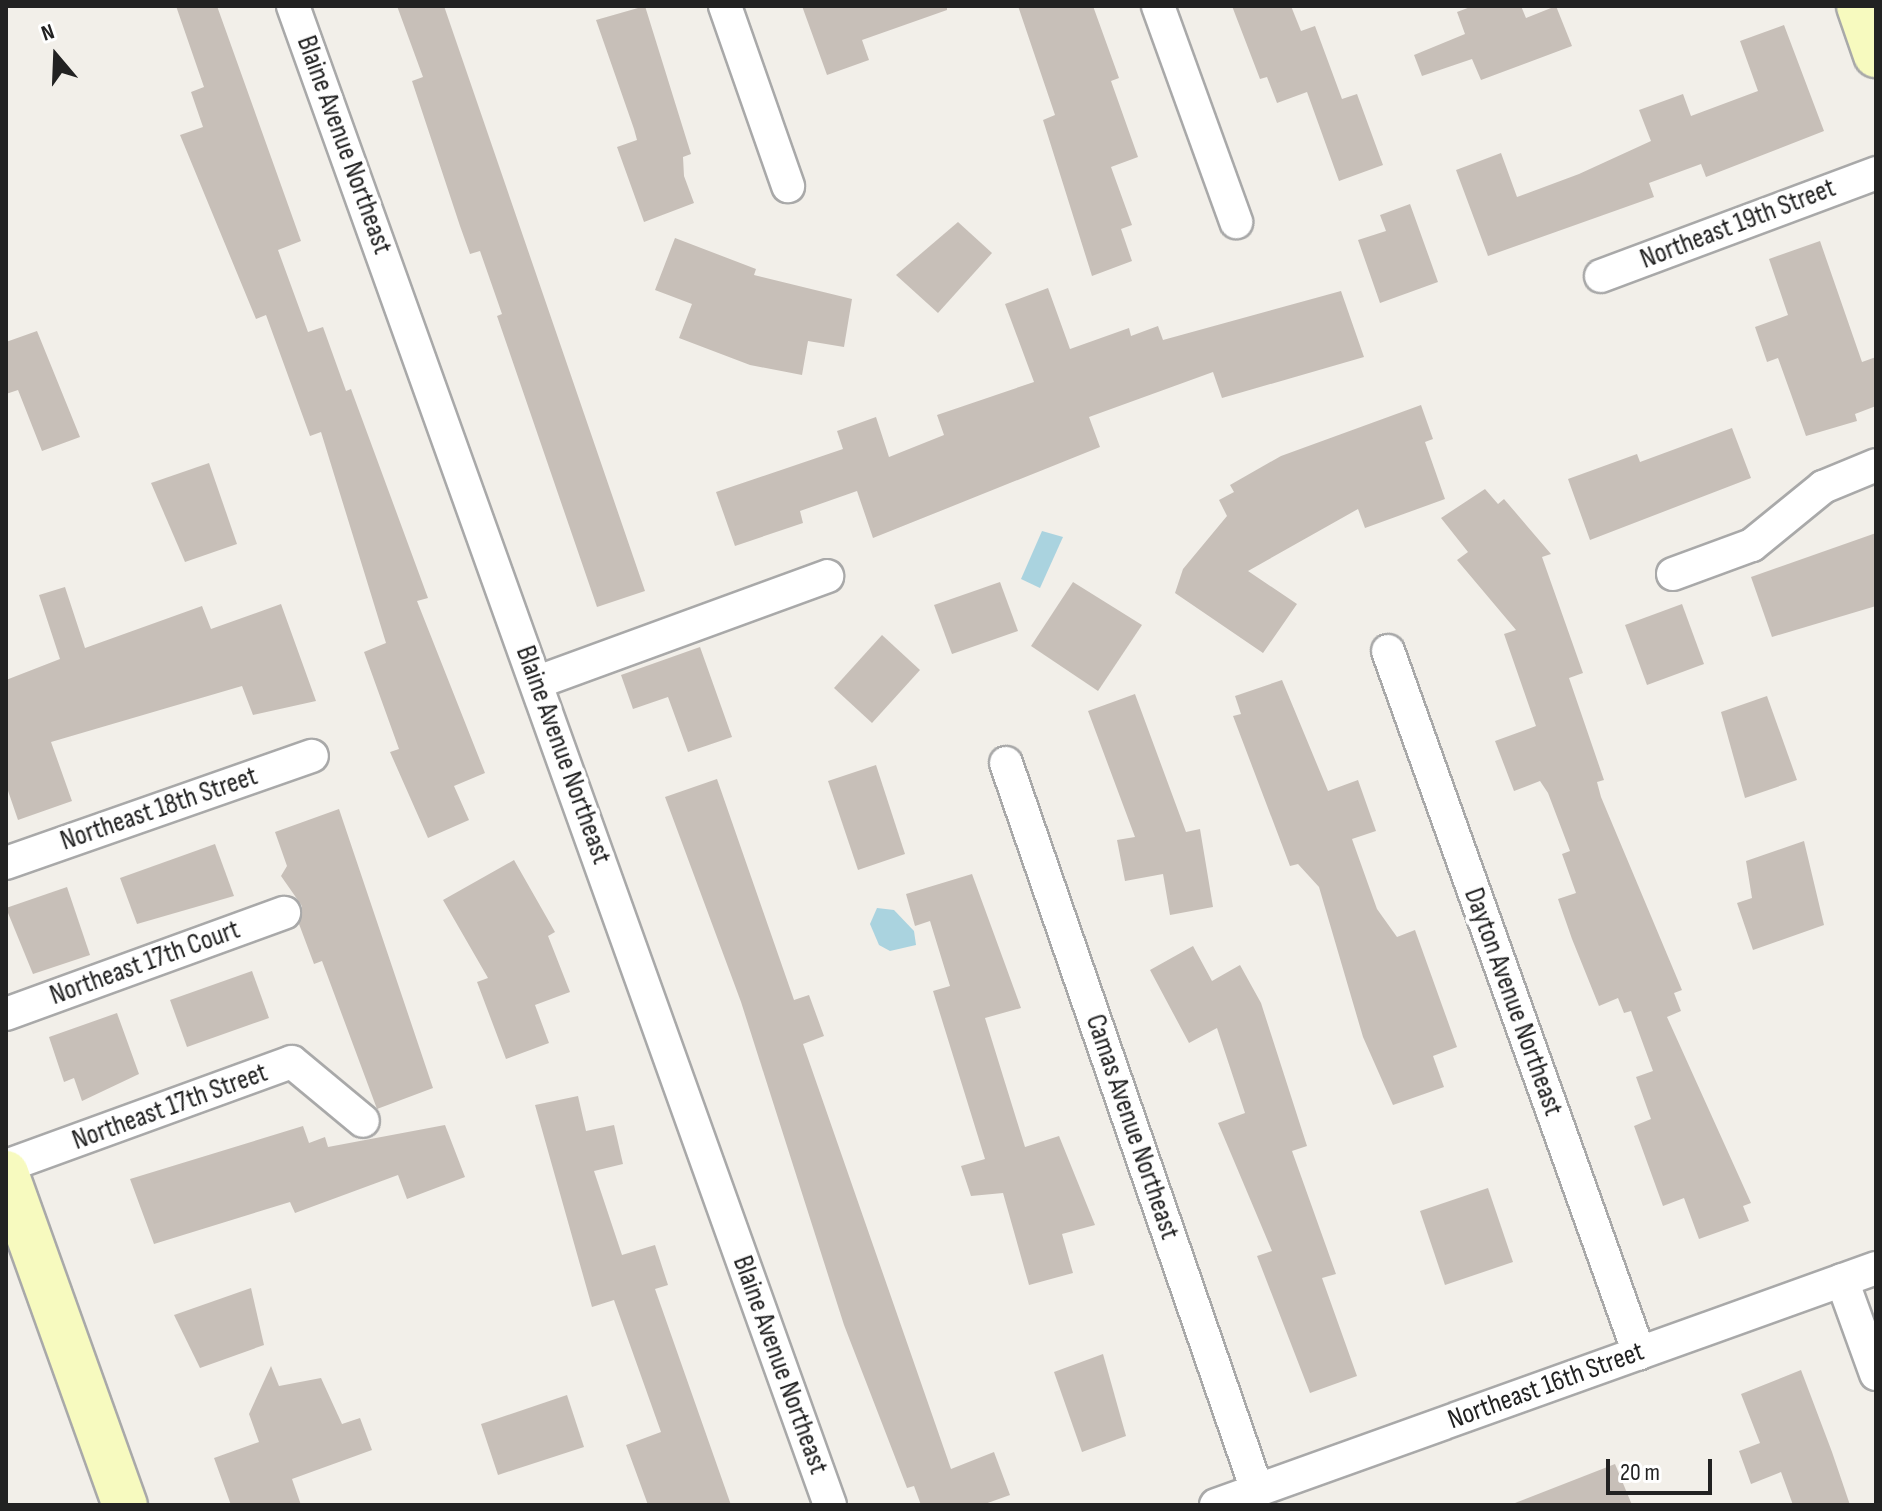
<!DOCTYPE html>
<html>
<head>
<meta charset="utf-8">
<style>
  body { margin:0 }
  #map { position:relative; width:1882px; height:1511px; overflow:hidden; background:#f2efe9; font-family:"Sofia Sans Condensed",sans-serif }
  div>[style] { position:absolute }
  .water>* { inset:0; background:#aad3df }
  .building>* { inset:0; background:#c7bfb8 }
  .roads { filter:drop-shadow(2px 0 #a9a9a9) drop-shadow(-2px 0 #a9a9a9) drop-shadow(0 2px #a9a9a9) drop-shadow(0 -2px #a9a9a9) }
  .street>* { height:32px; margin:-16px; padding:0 16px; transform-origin:16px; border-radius:16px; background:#fff }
  .secondary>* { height:44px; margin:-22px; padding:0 22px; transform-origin:22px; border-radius:22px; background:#f7fabf }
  span { translate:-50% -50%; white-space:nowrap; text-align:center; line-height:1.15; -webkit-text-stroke:8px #fff; paint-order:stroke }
  .street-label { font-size:28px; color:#222 }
  .frame { position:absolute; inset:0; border:8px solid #222; pointer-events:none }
  .north { position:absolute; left:16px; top:16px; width:80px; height:80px; -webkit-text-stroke:6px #fff; paint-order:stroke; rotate:341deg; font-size:22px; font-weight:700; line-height:32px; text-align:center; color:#222 }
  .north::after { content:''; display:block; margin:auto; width:28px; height:36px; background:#222; clip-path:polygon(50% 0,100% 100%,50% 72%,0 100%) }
  .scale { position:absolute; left:1606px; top:1459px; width:106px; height:36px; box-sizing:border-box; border:4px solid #222; border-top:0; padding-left:10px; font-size:24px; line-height:28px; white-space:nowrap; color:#222; -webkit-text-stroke:6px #fff; paint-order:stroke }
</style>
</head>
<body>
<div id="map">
  <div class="water">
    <i style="clip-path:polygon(1042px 531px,1063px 537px,1040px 588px,1021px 579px)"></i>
    <i style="clip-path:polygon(877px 908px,894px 910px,914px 931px,916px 945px,890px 951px,879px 945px,870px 924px)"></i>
  </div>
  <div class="building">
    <i style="clip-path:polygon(176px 6px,217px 6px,301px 241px,278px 250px,308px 332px,323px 327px,346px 391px,351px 389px,428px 598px,417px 601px,485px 773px,454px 786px,469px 820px,428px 838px,390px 752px,399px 749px,364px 652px,386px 643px,321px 432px,310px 436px,266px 315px,256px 319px,180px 135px,203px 127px,191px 92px,204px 87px)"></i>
    <i style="clip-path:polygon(397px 6px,444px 6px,645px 591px,597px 607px,497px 316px,502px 314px,480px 251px,470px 254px,460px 226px,412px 81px,423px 77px)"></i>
    <i style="clip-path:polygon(645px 6px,691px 154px,683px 157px,684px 176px,694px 203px,644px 222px,617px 147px,637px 140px,634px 129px,596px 20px)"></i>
    <i style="clip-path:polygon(802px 6px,947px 6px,947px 10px,862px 40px,869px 60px,827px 75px)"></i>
    <i style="clip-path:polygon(1018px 6px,1093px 6px,1119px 78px,1111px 81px,1138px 157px,1111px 167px,1132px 225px,1121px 229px,1132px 261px,1092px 276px,1043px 120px,1055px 115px)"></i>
    <i style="clip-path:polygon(1232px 6px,1291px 6px,1301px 31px,1315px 26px,1342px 99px,1357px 94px,1383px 165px,1339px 181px,1307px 92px,1277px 103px,1267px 77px,1260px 79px)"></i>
    <i style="clip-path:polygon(1473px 6px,1521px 6px,1526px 18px,1556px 6px,1572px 46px,1481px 80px,1472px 59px,1422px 76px,1414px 55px,1465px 34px,1457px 12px)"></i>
    <i style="clip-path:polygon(1784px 25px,1824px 131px,1706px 177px,1701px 164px,1649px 183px,1654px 197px,1488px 256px,1456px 170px,1501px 153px,1517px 197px,1579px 174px,1651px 141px,1639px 110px,1683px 94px,1691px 116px,1758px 91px,1740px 41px)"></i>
    <i style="clip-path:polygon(1410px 204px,1438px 282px,1380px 303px,1358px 240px,1386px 231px,1380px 215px)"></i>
    <i style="clip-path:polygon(958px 222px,992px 253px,938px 313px,896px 275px)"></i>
    <i style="clip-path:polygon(675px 238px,756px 269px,754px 275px,852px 299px,844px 347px,808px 341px,802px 375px,750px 365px,679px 338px,692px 304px,655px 290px)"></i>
    <i style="clip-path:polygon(1820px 241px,1862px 362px,1876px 357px,1876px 406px,1855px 414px,1857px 421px,1806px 436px,1778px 358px,1767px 362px,1755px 327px,1788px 315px,1769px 259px)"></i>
    <i style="clip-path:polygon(1048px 288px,1070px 349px,1129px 328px,1131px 336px,1158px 326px,1163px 340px,1341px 291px,1364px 357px,1222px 398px,1213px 372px,1089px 417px,1100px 447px,873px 538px,857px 491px,800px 511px,803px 523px,735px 546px,716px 492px,843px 449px,837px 431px,876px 417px,889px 457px,944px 435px,937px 415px,1034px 382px,1005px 304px)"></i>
    <i style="clip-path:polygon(37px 331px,80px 437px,42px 451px,18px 390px,6px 394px,6px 342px)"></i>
    <i style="clip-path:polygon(1421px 405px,1433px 439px,1425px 442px,1445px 499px,1365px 528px,1358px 509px,1248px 571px,1297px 604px,1263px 653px,1175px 593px,1183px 569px,1227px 516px,1219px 500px,1234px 492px,1230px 485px,1281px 456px)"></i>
    <i style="clip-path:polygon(1732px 428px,1751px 478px,1590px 540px,1568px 479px,1637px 454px,1640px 462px)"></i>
    <i style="clip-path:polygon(209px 463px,237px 544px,185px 562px,151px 483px)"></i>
    <i style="clip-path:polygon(1485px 489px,1498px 504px,1504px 499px,1551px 554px,1542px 557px,1583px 673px,1569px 678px,1604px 780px,1597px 782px,1601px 797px,1682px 990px,1674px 993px,1681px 1011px,1667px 1017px,1751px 1203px,1743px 1206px,1749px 1221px,1699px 1239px,1684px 1198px,1663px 1206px,1634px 1126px,1651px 1119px,1636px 1077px,1653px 1071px,1631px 1011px,1624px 1013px,1618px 998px,1599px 1006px,1572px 939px,1558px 899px,1576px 893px,1562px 854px,1570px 851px,1548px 793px,1540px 781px,1514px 791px,1495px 741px,1536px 726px,1504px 634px,1516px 630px,1457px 560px,1468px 552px,1441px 518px)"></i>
    <i style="clip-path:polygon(1876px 533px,1876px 606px,1772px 637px,1751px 577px)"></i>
    <i style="clip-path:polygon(1000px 582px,1018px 631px,952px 654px,934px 605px)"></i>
    <i style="clip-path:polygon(1073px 582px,1142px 625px,1098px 691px,1031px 646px)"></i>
    <i style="clip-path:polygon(65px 587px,85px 648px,202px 606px,211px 629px,281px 604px,316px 701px,253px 715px,242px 686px,51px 742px,72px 801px,18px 820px,6px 785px,6px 680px,60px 659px,39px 595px)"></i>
    <i style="clip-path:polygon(1682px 604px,1704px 664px,1647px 685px,1625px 625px)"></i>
    <i style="clip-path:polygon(882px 635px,920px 670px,872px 723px,834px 688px)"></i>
    <i style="clip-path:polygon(700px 647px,732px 737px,688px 752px,668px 697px,633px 709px,621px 675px)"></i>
    <i style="clip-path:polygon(1282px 680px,1328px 791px,1358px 780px,1376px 831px,1352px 839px,1377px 909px,1397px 937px,1415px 930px,1457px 1047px,1433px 1056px,1444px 1087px,1393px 1105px,1363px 1037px,1319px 887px,1298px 864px,1290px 866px,1233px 716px,1241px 714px,1235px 696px)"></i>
    <i style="clip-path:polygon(1135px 694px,1186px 832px,1200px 829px,1213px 907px,1170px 915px,1163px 874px,1125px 881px,1117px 840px,1135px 837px,1088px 711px)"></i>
    <i style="clip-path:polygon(1767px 696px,1797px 780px,1745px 798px,1721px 712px)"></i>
    <i style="clip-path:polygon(876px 765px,905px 854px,858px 870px,828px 781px)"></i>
    <i style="clip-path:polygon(717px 779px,794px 1000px,809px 995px,824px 1036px,803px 1044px,951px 1469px,994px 1452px,1010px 1495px,982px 1505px,921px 1505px,914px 1486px,907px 1488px,844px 1325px,741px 1002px,665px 797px)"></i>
    <i style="clip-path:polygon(339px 809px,433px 1088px,377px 1109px,322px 961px,314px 964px,299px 924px,302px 906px,281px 876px,287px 866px,275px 832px)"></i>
    <i style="clip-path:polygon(1804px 841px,1824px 925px,1753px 950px,1737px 903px,1752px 898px,1746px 861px)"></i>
    <i style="clip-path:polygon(215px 844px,234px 896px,137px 924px,120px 878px)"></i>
    <i style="clip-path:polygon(514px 860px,555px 932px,548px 936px,570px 992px,535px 1005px,549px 1043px,506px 1059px,477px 982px,488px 978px,443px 900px)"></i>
    <i style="clip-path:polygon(972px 874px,1021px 1008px,985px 1018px,1025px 1147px,1059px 1136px,1095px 1225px,1062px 1234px,1073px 1273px,1029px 1285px,1003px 1193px,971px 1196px,961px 1166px,985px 1159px,933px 991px,950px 986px,930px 921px,915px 926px,906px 894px)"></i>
    <i style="clip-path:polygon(67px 887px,90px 955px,33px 974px,6px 908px)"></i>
    <i style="clip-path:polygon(1193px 946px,1212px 981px,1240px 965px,1261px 1003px,1307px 1146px,1292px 1151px,1336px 1274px,1322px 1278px,1357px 1376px,1310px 1393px,1257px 1256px,1272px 1251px,1218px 1123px,1245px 1113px,1217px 1028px,1189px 1043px,1150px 970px)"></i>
    <i style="clip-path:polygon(252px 971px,269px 1018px,187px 1047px,170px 1000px)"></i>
    <i style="clip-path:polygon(117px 1013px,139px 1074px,82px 1101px,74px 1078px,64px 1082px,49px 1037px)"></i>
    <i style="clip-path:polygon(578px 1096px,586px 1131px,614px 1125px,623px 1164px,594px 1171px,622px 1255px,655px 1245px,668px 1285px,655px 1289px,731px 1505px,648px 1505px,626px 1445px,661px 1432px,614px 1300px,592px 1307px,535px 1105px)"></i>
    <i style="clip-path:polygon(445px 1125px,465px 1177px,407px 1199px,398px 1175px,295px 1213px,290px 1202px,154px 1244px,130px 1179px,303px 1126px,309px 1143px,325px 1137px,328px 1147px)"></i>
    <i style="clip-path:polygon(1488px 1188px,1513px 1262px,1445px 1285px,1420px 1211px)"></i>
    <i style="clip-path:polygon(251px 1288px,264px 1345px,200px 1368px,174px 1315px)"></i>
    <i style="clip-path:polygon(1103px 1354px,1126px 1436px,1082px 1452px,1054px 1372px)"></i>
    <i style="clip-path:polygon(271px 1366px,279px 1386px,321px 1378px,342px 1424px,360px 1418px,372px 1450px,292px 1479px,301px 1505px,231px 1505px,214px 1458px,259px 1442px,249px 1414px)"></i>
    <i style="clip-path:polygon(1801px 1370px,1832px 1452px,1850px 1505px,1793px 1505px,1781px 1472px,1751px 1484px,1739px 1451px,1760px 1443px,1741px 1394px)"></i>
    <i style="clip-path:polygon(567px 1395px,584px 1447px,498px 1475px,481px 1424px)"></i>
    <i style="clip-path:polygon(1615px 1464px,1632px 1505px,1516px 1505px,1515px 1503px)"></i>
  </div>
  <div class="roads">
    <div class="street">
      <i style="left:293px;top:6px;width:1592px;rotate:70.29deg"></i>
      <i style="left:725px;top:6px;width:191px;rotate:70.7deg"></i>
      <i style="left:1158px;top:6px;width:230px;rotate:70.1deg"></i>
      <i style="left:1601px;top:276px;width:294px;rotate:-20.5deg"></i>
      <i style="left:1673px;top:574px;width:84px;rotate:-20.2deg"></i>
      <i style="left:1752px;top:545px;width:92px;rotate:-39.2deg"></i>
      <i style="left:1823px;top:487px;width:57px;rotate:-22.5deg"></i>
      <i style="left:1388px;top:651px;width:746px;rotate:70.33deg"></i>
      <i style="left:538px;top:682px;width:308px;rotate:-20.1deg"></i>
      <i style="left:1006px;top:763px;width:769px;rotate:70.95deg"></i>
      <i style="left:6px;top:863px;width:324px;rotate:-19.3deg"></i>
      <i style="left:6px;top:1014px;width:296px;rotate:-20deg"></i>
      <i style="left:6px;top:1166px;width:304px;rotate:-20deg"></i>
      <i style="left:292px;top:1062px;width:92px;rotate:39.7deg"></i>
      <i style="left:1842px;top:1280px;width:100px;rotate:70.1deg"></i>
      <i style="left:1216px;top:1505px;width:701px;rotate:-19.75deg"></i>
    </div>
    <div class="secondary">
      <i style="left:1859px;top:6px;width:52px;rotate:70.9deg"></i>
      <i style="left:6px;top:1173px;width:353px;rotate:70.3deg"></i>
    </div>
  </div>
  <div class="street-label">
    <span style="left:344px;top:145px;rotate:70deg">Blaine Avenue Northeast</span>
    <span style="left:1738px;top:224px;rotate:-21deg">Northeast 19th Street</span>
    <span style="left:563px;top:755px;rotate:70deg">Blaine Avenue Northeast</span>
    <span style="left:159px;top:809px;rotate:-19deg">Northeast 18th Street</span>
    <span style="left:145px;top:963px;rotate:-20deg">Northeast 17th Court</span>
    <span style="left:1513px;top:1002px;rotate:70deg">Dayton Avenue Northeast</span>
    <span style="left:170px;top:1107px;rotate:-20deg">Northeast 17th Street</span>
    <span style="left:1132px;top:1127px;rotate:71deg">Camas Avenue Northeast</span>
    <span style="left:780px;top:1365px;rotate:70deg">Blaine Avenue Northeast</span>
    <span style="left:1546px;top:1386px;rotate:-20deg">Northeast 16th Street</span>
  </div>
  <div class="frame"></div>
  <div class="north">N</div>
  <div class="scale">20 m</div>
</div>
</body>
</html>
